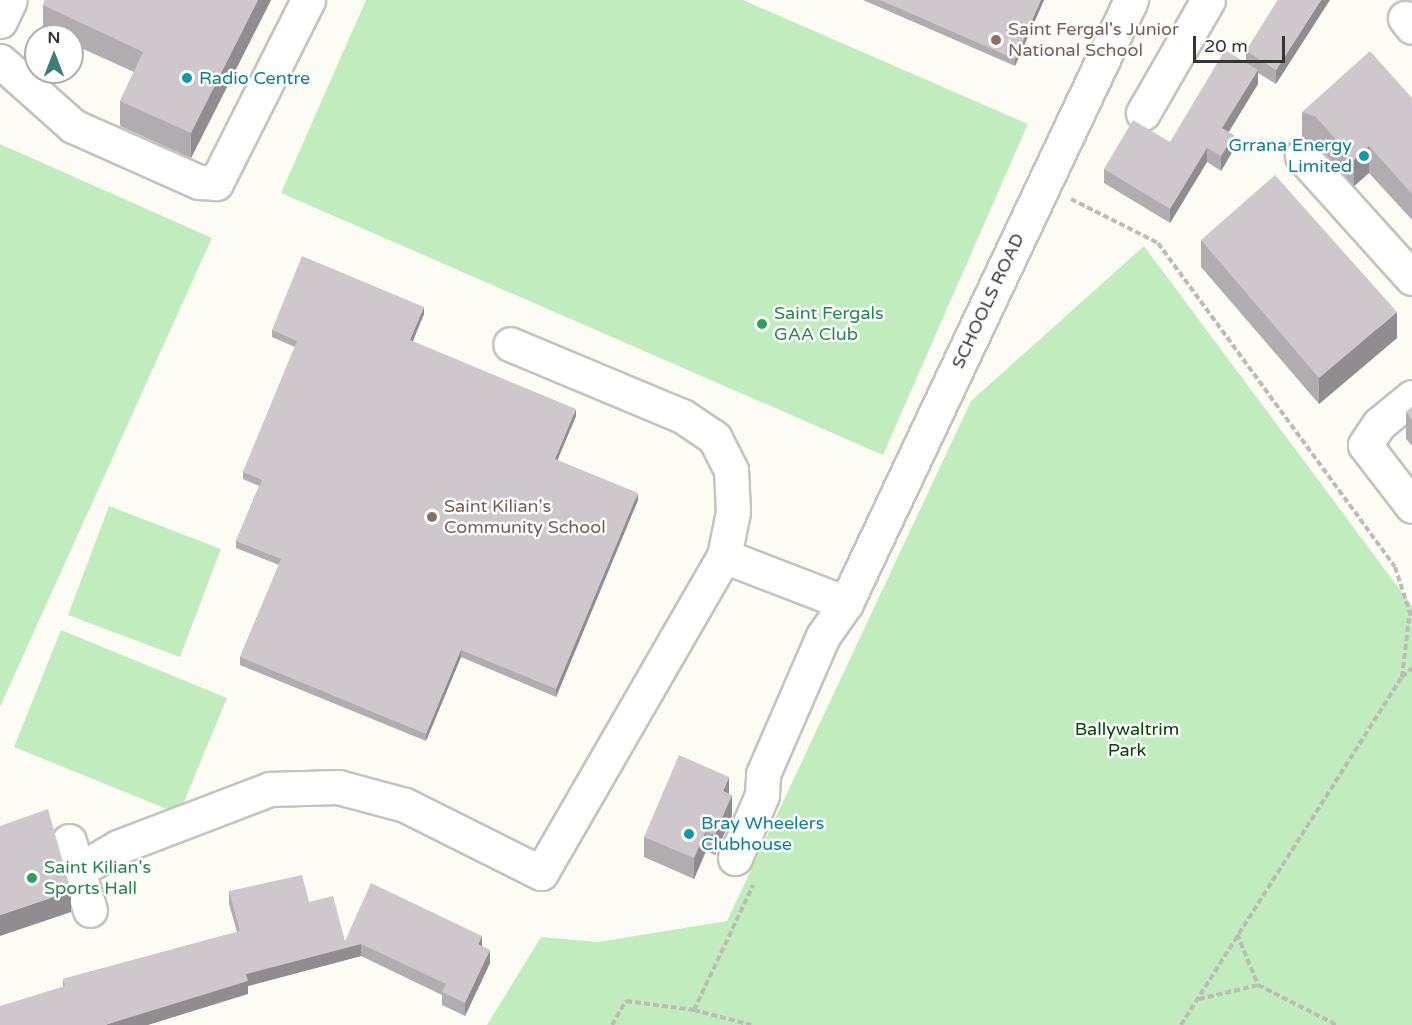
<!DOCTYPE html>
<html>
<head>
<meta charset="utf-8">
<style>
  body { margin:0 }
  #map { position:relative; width:1412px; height:1025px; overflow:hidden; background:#fdfcf4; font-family:"Varela Round",sans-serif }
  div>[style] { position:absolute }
  .green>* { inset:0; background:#c1ecbd }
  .path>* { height:4px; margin-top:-2px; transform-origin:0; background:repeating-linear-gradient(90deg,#bcbbb5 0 6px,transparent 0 9px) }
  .roads { filter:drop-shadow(2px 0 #c4c3bc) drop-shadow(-2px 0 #c4c3bc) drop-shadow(0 2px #c4c3bc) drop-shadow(0 -2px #c4c3bc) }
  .minor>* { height:33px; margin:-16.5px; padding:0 16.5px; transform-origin:16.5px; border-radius:16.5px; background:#fff }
  .wall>* { inset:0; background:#b1acb0 }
  .shaded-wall>* { inset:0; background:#908c90 }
  .building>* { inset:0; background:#cec8cd }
  .dots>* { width:16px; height:16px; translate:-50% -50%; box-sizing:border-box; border:3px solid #fff; border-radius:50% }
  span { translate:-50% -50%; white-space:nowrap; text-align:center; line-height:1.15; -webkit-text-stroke:5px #fff; paint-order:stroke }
  .education-label { font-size:18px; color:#785e54 }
  .left { translate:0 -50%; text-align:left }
  .culture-label { font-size:18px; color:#0d838f }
  .right { translate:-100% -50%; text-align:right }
  .street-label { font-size:18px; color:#353532 }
  .leisure-label { font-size:18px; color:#27864d }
  .park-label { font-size:18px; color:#034804 }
  .north { position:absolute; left:24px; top:24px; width:60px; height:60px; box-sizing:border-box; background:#fff; border:2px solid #aeaead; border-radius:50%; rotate:0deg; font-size:16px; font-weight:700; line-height:24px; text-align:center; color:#353532 }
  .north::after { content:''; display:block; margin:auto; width:21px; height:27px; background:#3b7f74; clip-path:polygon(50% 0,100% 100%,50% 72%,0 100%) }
  .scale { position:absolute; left:1193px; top:36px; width:92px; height:27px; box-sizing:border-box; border:3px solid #353532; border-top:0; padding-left:8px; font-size:18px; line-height:21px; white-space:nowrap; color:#353532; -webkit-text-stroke:4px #fff; paint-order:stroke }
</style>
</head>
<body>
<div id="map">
  <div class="green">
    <i style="clip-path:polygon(366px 0,743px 0,1028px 124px,883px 455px,281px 193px)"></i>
    <i style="clip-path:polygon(0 144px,212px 238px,0 707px)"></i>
    <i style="clip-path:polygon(1144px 246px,1412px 606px,1412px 1025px,487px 1025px,541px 937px,598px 942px,727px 921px,971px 401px)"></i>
    <i style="clip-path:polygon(109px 506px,221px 549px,180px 657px,68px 615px)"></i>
    <i style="clip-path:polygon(61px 630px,227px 698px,179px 814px,14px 747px)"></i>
  </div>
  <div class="path">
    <i style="left:1071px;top:199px;width:97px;rotate:26.8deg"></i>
    <i style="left:1158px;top:243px;width:401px;rotate:53.8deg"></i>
    <i style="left:1395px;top:567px;width:55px;rotate:71.9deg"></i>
    <i style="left:1402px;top:677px;width:13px;rotate:-42deg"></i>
    <i style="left:1237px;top:934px;width:55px;rotate:67.6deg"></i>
    <i style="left:1258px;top:985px;width:89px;rotate:26.9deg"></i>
    <i style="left:1199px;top:999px;width:61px;rotate:-13.3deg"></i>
    <i style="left:694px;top:1010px;width:59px;rotate:14.7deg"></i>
    <i style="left:612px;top:1025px;width:28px;rotate:-60deg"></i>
    <i style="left:626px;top:1001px;width:69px;rotate:7.5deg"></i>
    <i style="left:694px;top:1010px;width:138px;rotate:-64.7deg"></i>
    <i style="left:1181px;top:1025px;width:412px;rotate:-57.6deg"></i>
    <i style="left:1402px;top:677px;width:59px;rotate:-83.2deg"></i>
  </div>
  <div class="roads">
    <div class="minor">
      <i style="left:1405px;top:18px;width:11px;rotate:52deg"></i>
      <i style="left:0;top:21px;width:23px;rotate:-65deg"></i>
      <i style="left:0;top:61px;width:98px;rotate:41.7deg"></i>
      <i style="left:73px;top:126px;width:138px;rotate:24deg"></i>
      <i style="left:199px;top:182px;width:17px;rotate:3deg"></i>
      <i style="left:216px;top:183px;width:205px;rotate:-63.3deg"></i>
      <i style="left:1143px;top:113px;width:130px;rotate:-60.1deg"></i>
      <i style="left:1302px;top:156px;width:164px;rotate:48deg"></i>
      <i style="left:1412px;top:397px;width:43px;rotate:140.7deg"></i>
      <i style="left:1379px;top:424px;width:25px;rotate:124deg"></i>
      <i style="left:1365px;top:445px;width:77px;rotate:52.4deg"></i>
      <i style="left:724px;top:556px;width:131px;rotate:21.1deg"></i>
      <i style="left:69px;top:841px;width:72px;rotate:73.1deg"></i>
      <i style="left:735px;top:858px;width:69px;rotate:-66.8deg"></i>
      <i style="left:762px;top:795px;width:21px;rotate:-87deg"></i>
      <i style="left:763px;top:774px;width:150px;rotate:-66.5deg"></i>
      <i style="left:823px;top:636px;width:40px;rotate:-55.1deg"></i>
      <i style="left:846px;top:603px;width:667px;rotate:-64.7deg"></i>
      <i style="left:79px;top:870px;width:45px;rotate:-30.5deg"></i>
      <i style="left:118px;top:847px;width:163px;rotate:-20.9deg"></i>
      <i style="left:270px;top:789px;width:68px;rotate:-1.7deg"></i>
      <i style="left:338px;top:787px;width:69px;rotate:15deg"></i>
      <i style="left:405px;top:805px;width:152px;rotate:26.6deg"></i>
      <i style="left:541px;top:873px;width:366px;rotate:-60deg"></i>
      <i style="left:724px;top:556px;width:45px;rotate:-78.4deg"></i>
      <i style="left:733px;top:512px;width:42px;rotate:-92.7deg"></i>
      <i style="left:731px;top:470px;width:36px;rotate:-117deg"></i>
      <i style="left:715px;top:438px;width:40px;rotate:-146deg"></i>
      <i style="left:682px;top:416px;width:186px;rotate:-157.3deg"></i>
    </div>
  </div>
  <div class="wall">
    <i style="clip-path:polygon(45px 0,271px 0,191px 158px,120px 126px,120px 101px,134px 72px,72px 44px,72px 36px,55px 36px,43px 30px,43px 5px)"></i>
    <i style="clip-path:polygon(863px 0,1044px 0,1015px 66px)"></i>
    <i style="clip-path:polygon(1278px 0,1276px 84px,1258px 73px,1258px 84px,1229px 132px,1234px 149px,1221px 171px,1207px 162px,1170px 223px,1104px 183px,1104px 169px,1170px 142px,1246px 62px,1246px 51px)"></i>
    <i style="clip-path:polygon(1412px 98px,1412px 220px,1369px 173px,1354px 186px,1316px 143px,1302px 138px,1302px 112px)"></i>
    <i style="clip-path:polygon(1201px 240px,1397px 338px,1319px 404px,1201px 267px)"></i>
    <i style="clip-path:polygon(424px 314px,412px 341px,576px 416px,557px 460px,638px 500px,556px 697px,461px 657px,426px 741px,240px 665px,240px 657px,279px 565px,236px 548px,236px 541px,259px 486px,243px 479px,243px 472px,295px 347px,272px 337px,272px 330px)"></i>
    <i style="clip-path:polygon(1412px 407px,1412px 446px,1406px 439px,1406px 412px)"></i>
    <i style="clip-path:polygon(729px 794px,732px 816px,715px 855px,706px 851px,694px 879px,644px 857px,644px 837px)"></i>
    <i style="clip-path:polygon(229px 891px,309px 902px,345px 941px,482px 946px,490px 963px,465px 1016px,442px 1005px,442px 995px,361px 956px,248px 986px,248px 994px,63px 987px,63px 979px,237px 932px,229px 904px)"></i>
  </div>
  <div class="shaded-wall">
    <i style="clip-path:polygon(258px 0,271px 0,191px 158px,191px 133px)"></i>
    <i style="clip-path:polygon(1041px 0,1044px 0,1015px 66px,1015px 59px)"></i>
    <i style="clip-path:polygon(1321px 0,1330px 0,1276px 84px,1276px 70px)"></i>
    <i style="clip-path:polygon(1258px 70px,1258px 84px,1222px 142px,1222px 128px)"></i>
    <i style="clip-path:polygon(1234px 135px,1234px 149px,1221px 171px,1221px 156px)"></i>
    <i style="clip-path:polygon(1369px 146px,1369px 173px,1354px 186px,1354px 160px)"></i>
    <i style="clip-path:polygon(1207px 148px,1207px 162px,1170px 223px,1170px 209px)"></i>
    <i style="clip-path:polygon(424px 307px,424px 314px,410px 348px,410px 340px)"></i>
    <i style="clip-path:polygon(1397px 312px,1397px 338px,1319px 404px,1319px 378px)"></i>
    <i style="clip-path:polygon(576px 409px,576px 416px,555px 466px,555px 459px)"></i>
    <i style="clip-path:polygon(638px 493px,638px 500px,556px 697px,556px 689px)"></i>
    <i style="clip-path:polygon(461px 650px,461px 657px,426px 741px,426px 734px)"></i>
    <i style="clip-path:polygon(729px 777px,729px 797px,723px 791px)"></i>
    <i style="clip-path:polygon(732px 795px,732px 816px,715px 855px,715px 834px)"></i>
    <i style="clip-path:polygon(706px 831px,706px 851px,694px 879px,694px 858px)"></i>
    <i style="clip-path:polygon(71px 891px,71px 912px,0 936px,0 915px)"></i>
    <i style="clip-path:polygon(482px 936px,482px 949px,478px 944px)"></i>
    <i style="clip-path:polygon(361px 944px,361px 956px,248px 986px,248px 994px,148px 1025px,105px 1025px,246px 974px)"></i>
    <i style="clip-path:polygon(490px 950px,490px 963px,465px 1016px,465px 1003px)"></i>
  </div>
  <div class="building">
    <i style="clip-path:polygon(45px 0,258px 0,191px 133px,120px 101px,143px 52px,43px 5px)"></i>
    <i style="clip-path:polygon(880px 0,1041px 0,1015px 59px)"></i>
    <i style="clip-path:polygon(1278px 0,1321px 0,1276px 70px,1246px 51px)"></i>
    <i style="clip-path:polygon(1225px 50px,1258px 70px,1222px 128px,1234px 135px,1221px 156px,1207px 148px,1170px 209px,1104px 169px,1133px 120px,1170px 142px)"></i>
    <i style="clip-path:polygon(1370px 51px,1412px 98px,1412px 194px,1369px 146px,1354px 160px,1316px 117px,1302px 112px)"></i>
    <i style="clip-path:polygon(1275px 175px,1397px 312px,1319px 378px,1201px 240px)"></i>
    <i style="clip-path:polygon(302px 256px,424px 307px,410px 340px,576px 409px,555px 459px,638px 493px,556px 689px,461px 650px,426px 734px,240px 657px,281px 559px,236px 541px,262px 480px,243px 472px,297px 341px,272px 330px)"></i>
    <i style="clip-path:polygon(1412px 407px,1412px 420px,1406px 412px)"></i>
    <i style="clip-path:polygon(679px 755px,729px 777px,723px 791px,732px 795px,715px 834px,706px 831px,694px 858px,644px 837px)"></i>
    <i style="clip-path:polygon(48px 809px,71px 891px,0 915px,0 826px)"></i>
    <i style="clip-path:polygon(302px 875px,309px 902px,333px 896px,345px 941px,371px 883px,482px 936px,478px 944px,490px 950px,465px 1003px,442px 992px,446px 984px,361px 944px,246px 974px,248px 981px,105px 1025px,0 1025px,0 1006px,65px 986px,63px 979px,240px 931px,229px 891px)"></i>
  </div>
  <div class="dots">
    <i style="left:996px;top:40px;background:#8d6e63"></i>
    <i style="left:187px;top:78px;background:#0f9aa8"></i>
    <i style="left:1364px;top:156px;background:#0f9aa8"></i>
    <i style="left:762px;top:324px;background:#2e9e5b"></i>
    <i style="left:432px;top:517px;background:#8d6e63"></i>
    <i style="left:689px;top:834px;background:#0f9aa8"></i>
    <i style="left:32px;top:878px;background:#2e9e5b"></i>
  </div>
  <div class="education-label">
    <span class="left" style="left:1008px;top:40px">Saint Fergal's Junior<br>National School</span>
    <span class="left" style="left:444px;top:517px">Saint Kilian's<br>Community School</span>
  </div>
  <div class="culture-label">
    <span class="left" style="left:199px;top:78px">Radio Centre</span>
    <span class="right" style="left:1352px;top:156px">Grrana Energy<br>Limited</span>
    <span class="left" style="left:701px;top:834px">Bray Wheelers<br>Clubhouse</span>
  </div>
  <div class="street-label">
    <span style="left:988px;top:301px;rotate:-65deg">SCHOOLS ROAD</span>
  </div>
  <div class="leisure-label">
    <span class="left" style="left:774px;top:324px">Saint Fergals<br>GAA Club</span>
    <span class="left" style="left:44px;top:878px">Saint Kilian's<br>Sports Hall</span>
  </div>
  <div class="park-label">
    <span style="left:1127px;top:740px">Ballywaltrim<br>Park</span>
  </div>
  <div class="north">N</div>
  <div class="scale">20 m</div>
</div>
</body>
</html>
